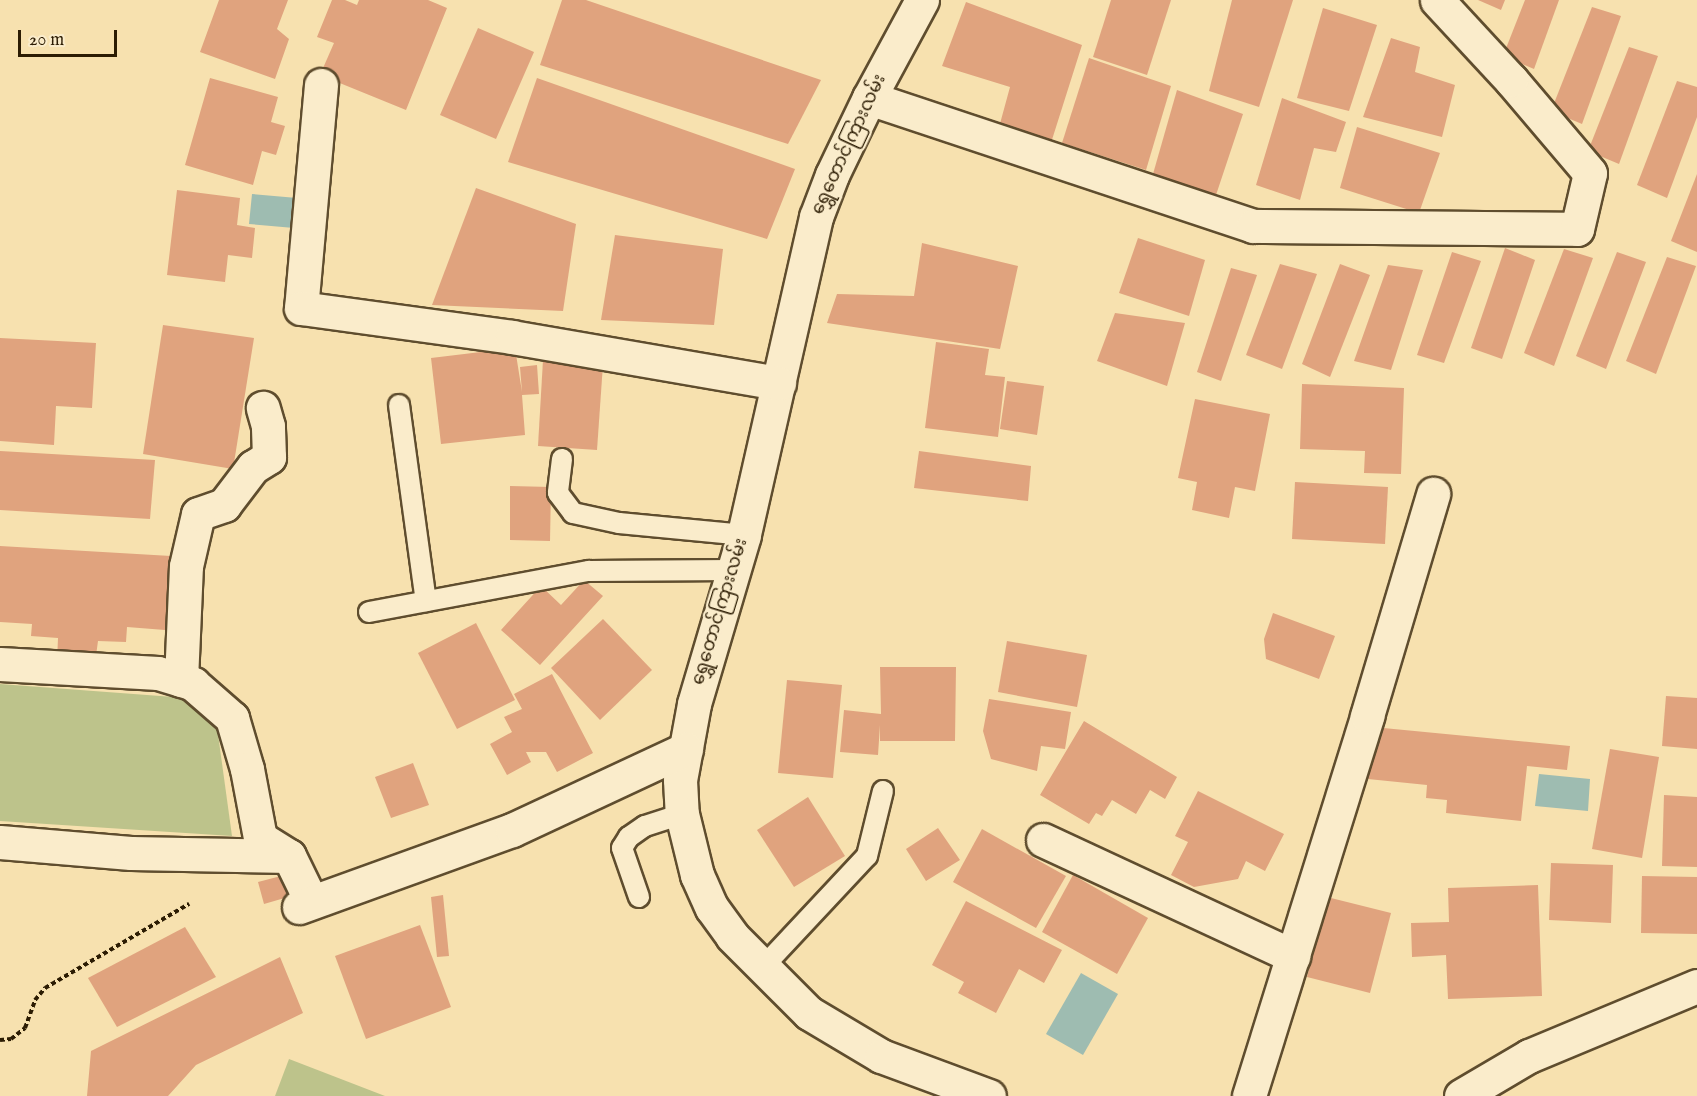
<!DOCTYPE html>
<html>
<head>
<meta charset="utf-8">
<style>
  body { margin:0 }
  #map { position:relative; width:1697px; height:1096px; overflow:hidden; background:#f7e1af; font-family:"IM FELL English","Noto Sans Myanmar",serif }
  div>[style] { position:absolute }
  .green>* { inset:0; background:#bdc38b }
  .water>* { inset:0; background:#9ebcb1 }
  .building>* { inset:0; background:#e0a37e }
  .path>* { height:4px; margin-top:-2px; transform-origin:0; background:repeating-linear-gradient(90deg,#2c1c03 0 4.5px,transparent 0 7.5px) }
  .roads { filter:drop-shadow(2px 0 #5f4d2e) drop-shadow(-2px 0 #5f4d2e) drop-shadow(0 2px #5f4d2e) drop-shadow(0 -2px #5f4d2e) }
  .lane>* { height:20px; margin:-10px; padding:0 10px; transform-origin:10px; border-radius:10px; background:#faeccb }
  .street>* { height:33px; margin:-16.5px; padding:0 16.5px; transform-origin:16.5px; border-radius:16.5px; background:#faeccb }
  span { translate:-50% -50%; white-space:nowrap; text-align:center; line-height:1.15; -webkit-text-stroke:4.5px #faeccb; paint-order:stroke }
  .street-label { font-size:18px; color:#2c1c03 }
  .scale { position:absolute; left:18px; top:30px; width:99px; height:27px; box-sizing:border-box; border:3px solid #2c1c03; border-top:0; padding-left:8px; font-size:18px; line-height:21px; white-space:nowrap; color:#2c1c03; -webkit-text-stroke:4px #faeccb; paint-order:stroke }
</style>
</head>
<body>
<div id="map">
  <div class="green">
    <i style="clip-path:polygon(0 684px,187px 698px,217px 727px,232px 836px,0 821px)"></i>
    <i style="clip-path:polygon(289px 1059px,385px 1096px,275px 1096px)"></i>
  </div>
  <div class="water">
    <i style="clip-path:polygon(252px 194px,297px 198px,294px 228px,249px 224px)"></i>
    <i style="clip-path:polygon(1539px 774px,1590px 779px,1588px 811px,1535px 806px)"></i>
    <i style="clip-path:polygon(1081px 973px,1118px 994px,1083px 1055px,1046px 1034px)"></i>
  </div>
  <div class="building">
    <i style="clip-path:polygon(219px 0,288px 0,277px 29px,289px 39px,275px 79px,200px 52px)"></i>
    <i style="clip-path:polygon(332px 0,345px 0,357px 5px,359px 0,428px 0,447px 8px,406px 110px,320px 75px,334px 43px,317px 37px)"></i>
    <i style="clip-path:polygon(562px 0,586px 0,821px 80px,788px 144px,540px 65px)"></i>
    <i style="clip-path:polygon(1111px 0,1171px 0,1147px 75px,1093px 57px)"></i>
    <i style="clip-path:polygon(1232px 0,1293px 0,1259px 107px,1209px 91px)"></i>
    <i style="clip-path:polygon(1478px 0,1505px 0,1501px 10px)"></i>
    <i style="clip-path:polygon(1525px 0,1559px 0,1534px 69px,1503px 56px)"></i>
    <i style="clip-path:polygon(966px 2px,1082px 45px,1050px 146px,998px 131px,1010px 87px,942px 66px)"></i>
    <i style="clip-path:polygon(1592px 7px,1621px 16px,1582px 124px,1551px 111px)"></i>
    <i style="clip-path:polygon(1323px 8px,1377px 25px,1349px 111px,1297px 98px)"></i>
    <i style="clip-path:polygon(478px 28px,534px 52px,496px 139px,440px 115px)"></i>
    <i style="clip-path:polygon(1391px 38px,1420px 47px,1415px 72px,1455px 85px,1442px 137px,1363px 117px)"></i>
    <i style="clip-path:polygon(1629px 47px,1658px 56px,1619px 164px,1588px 151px)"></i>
    <i style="clip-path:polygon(1089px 58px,1171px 86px,1146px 170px,1062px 143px)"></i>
    <i style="clip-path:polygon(210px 78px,278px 97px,271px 122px,285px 126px,276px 155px,262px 151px,253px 185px,185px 165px)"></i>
    <i style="clip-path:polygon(537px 78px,795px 169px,767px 239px,508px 162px)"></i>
    <i style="clip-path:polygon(1677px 81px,1697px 87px,1697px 117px,1667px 198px,1637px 185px)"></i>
    <i style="clip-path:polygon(1177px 90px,1243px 114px,1216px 195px,1153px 174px)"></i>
    <i style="clip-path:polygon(1282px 98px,1346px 122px,1336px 152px,1314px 148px,1300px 200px,1256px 185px)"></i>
    <i style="clip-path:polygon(1357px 127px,1440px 153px,1419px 213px,1340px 188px)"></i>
    <i style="clip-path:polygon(1697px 174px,1697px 252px,1671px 241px)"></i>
    <i style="clip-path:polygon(476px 188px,576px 224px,563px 311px,432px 305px)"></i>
    <i style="clip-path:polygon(177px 190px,240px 198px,237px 225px,255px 228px,252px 258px,228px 255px,225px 282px,167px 275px)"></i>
    <i style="clip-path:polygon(615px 235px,723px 249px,714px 325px,601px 320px)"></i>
    <i style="clip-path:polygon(1138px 238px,1205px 260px,1189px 316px,1119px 293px)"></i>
    <i style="clip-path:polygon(922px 243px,1018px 266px,1000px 349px,827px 323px,837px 294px,914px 296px)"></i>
    <i style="clip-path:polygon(1505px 248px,1535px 260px,1502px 359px,1471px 348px)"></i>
    <i style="clip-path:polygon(1564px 249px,1593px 258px,1554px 366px,1524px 353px)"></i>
    <i style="clip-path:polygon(1452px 252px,1481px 261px,1444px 363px,1417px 355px)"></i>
    <i style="clip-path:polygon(1617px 252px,1646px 262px,1606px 369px,1576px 356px)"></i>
    <i style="clip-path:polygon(1667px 257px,1696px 266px,1656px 374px,1626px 361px)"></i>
    <i style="clip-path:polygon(1280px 264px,1317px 274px,1282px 369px,1246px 355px)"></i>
    <i style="clip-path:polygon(1340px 264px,1370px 275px,1330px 377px,1302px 364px)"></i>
    <i style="clip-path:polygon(1388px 265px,1423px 270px,1391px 370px,1354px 361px)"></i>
    <i style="clip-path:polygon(1231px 268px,1257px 275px,1221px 381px,1197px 372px)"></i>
    <i style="clip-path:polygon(1115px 313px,1185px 323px,1167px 386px,1097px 361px)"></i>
    <i style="clip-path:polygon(163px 325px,254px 338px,233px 469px,143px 454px)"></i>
    <i style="clip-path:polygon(0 338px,96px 343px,92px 408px,56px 406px,54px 445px,0 441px)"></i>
    <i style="clip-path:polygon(936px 342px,989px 349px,985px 375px,1005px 377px,998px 437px,925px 428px)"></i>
    <i style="clip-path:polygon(515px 348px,522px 392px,520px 367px,537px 365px,539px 394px,522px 395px,525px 435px,441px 444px,431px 358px)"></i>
    <i style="clip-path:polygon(543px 360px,603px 364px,597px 450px,538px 446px)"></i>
    <i style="clip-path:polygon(1007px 381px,1044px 386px,1037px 435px,1000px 429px)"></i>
    <i style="clip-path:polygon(1302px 384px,1404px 388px,1401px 474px,1364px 473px,1365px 451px,1300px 449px)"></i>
    <i style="clip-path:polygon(1195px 399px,1270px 414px,1255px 491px,1235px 487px,1229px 518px,1192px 510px,1197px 482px,1178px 478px)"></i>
    <i style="clip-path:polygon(0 451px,155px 460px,150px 519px,0 510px)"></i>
    <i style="clip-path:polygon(919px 451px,1031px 466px,1028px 501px,914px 488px)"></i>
    <i style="clip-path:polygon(1295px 482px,1388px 487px,1385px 544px,1292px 539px)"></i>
    <i style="clip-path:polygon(510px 486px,551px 487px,550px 541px,510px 540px)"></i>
    <i style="clip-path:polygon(0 546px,171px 556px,165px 630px,127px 627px,126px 642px,98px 641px,95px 663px,57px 662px,58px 638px,31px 636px,32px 624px,0 622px)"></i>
    <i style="clip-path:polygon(584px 580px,603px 596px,540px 665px,501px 630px,541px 586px,561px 605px)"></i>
    <i style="clip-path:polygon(1273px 613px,1335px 636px,1319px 679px,1266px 659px,1264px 639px)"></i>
    <i style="clip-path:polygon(603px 619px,652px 670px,600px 720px,551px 668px)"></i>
    <i style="clip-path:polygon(476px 623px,515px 700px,457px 729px,418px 653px)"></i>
    <i style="clip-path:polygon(1007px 641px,1087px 655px,1077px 707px,998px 692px)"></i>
    <i style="clip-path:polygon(880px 667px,956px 667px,955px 741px,880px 741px,880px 725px,878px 755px,840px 752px,844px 710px,881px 714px)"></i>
    <i style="clip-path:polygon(552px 674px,593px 753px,557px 772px,546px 752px,526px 752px,531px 762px,507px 775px,490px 744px,512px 732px,504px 717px,522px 709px,514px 694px)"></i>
    <i style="clip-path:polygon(787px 680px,842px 685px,833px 778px,778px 773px)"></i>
    <i style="clip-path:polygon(1666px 696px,1697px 698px,1697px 749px,1662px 746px)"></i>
    <i style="clip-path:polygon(989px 699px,1071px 712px,1065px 749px,1041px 746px,1037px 771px,991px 759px,983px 731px)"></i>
    <i style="clip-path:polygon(1084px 721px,1177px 777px,1165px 799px,1150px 790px,1136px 814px,1112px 800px,1102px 816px,1096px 813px,1089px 824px,1040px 795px)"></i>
    <i style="clip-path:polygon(1373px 727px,1570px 746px,1567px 770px,1527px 766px,1521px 821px,1446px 813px,1447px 800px,1426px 798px,1427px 785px,1368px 779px)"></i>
    <i style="clip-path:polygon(1610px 749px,1659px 757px,1642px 858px,1592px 849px)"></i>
    <i style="clip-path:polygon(413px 763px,429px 805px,391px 818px,375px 777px)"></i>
    <i style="clip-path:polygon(1198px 791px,1284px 834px,1265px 871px,1246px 861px,1238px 879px,1194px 887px,1171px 875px,1188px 842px,1175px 836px)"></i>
    <i style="clip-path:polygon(1664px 795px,1697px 797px,1697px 867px,1662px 866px)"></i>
    <i style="clip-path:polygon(808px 797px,845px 856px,794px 887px,757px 830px)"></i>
    <i style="clip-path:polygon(938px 828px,960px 860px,926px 881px,906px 849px)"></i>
    <i style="clip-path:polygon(982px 829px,1066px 876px,1036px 928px,953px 882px)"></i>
    <i style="clip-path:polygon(1551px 863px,1613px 865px,1611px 923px,1549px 920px)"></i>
    <i style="clip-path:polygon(1073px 875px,1148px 918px,1117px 974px,1042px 932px)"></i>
    <i style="clip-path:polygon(281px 876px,288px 897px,264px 904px,258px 882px)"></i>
    <i style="clip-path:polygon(1642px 876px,1697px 877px,1697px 934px,1641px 933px)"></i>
    <i style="clip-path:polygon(1538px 885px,1542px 996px,1448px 999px,1446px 955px,1412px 957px,1411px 923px,1449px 922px,1448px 888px)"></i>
    <i style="clip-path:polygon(443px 895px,449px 956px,437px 957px,431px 897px)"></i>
    <i style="clip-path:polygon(1327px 897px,1391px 913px,1370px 993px,1307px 977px)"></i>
    <i style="clip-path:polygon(966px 901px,1062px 950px,1044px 983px,1019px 969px,996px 1013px,958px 993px,964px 982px,932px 965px)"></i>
    <i style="clip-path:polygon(420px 925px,451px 1007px,366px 1039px,335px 956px)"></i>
    <i style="clip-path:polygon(185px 927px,216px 977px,117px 1027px,88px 978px)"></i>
    <i style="clip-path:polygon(280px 957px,303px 1013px,196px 1065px,168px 1096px,87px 1096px,91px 1051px)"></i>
  </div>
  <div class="path">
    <i style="left:0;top:1040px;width:11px;rotate:-5deg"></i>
    <i style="left:11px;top:1039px;width:18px;rotate:-38deg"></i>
    <i style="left:25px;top:1028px;width:30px;rotate:-70deg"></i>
    <i style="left:35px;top:1000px;width:16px;rotate:-50deg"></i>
    <i style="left:45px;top:988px;width:167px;rotate:-30.3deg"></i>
  </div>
  <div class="roads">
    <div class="lane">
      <i style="left:399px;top:405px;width:198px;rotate:82.2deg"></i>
      <i style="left:562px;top:459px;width:34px;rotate:97deg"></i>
      <i style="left:558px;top:493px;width:25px;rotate:53deg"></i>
      <i style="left:573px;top:513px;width:47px;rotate:12.3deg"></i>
      <i style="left:619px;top:523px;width:126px;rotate:5.5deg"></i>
      <i style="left:369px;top:612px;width:224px;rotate:-10.6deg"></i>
      <i style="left:589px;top:571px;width:145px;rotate:-0.4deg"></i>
      <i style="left:639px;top:897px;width:52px;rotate:-109.1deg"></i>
      <i style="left:622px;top:848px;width:13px;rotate:-58deg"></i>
      <i style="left:629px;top:837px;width:19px;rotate:-35deg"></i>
      <i style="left:645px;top:826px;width:39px;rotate:-18deg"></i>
      <i style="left:763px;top:967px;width:152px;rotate:-46.9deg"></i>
      <i style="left:867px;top:856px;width:67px;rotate:-76.2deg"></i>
    </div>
    <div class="street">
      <i style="left:922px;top:0;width:111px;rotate:118.4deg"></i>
      <i style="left:869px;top:98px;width:85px;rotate:115.7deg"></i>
      <i style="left:832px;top:175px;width:45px;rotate:110.9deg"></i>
      <i style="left:816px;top:217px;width:326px;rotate:102.8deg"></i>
      <i style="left:744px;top:535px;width:176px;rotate:106.5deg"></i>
      <i style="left:694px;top:704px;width:77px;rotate:100.4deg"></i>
      <i style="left:680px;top:780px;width:34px;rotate:87deg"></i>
      <i style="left:682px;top:814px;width:63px;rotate:76.2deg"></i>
      <i style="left:697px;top:875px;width:36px;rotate:66deg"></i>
      <i style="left:712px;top:908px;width:34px;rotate:54deg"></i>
      <i style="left:732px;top:936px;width:109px;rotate:45deg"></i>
      <i style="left:809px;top:1013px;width:84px;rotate:30.8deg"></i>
      <i style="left:881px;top:1056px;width:115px;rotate:20.3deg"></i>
      <i style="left:321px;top:85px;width:224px;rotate:95.1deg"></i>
      <i style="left:301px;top:308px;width:213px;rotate:7.8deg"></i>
      <i style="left:512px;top:337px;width:271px;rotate:9.8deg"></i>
      <i style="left:869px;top:98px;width:405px;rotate:18.4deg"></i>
      <i style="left:1253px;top:226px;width:324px;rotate:0.5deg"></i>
      <i style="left:1577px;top:229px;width:57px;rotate:-76.9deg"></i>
      <i style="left:1590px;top:173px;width:122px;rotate:-130.3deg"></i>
      <i style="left:1511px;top:80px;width:109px;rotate:-132.8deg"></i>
      <i style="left:0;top:664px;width:158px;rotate:3.3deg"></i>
      <i style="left:158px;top:673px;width:37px;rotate:17deg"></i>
      <i style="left:193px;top:684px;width:52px;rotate:41.1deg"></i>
      <i style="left:232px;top:718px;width:53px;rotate:73.6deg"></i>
      <i style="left:247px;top:769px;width:70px;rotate:79.3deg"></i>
      <i style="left:260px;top:838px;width:34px;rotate:32deg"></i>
      <i style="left:289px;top:856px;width:50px;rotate:63.9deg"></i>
      <i style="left:181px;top:680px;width:114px;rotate:-87.5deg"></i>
      <i style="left:186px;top:566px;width:53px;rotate:-77deg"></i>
      <i style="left:198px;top:514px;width:28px;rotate:-19deg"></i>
      <i style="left:224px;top:505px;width:48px;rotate:-52.7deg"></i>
      <i style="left:253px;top:467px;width:19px;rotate:-32deg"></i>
      <i style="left:269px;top:457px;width:31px;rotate:-92deg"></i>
      <i style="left:268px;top:426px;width:19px;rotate:-106deg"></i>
      <i style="left:1043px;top:840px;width:276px;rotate:24.9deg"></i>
      <i style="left:0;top:842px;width:131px;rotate:4.8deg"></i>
      <i style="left:131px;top:853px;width:158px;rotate:1.1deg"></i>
      <i style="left:299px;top:907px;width:226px;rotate:-19.9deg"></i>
      <i style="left:512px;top:830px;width:192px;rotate:-25deg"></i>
      <i style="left:1249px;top:1096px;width:398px;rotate:-72.7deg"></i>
      <i style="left:1367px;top:716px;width:232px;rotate:-73.4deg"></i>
      <i style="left:1461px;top:1096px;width:79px;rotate:-30.5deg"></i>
      <i style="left:1529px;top:1056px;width:182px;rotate:-22.6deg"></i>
    </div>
  </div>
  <div class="street-label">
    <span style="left:850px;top:145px;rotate:-65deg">ရွှေတောင်ကြားလမ်း</span>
    <span style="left:721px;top:612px;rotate:-73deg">ရွှေတောင်ကြားလမ်း</span>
  </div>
  <div class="scale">20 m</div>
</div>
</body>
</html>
